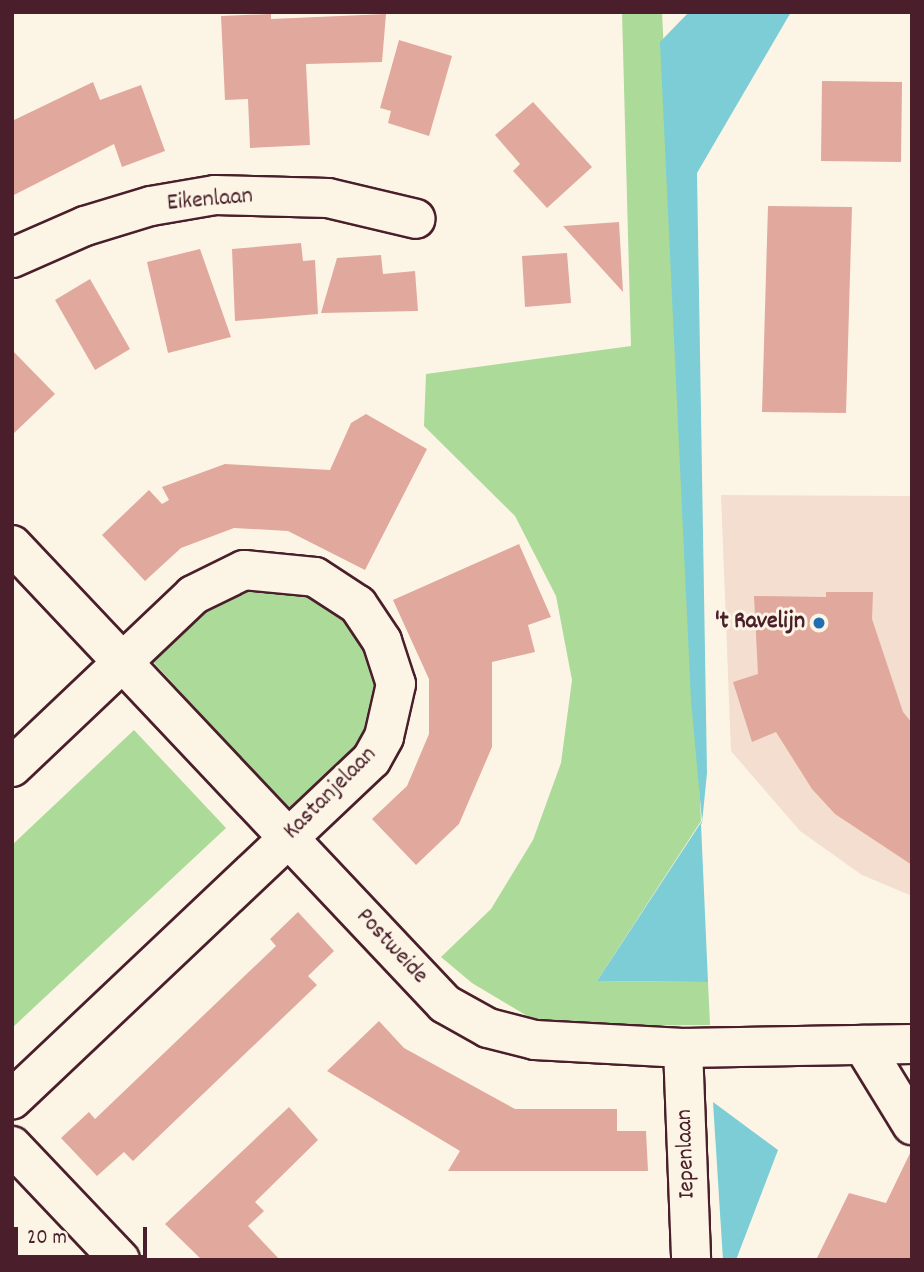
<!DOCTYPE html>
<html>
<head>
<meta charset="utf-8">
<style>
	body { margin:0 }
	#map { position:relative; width:924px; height:1272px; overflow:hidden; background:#fcf5e5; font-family:Dekko,sans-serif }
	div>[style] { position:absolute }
	.built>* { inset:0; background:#f4decf }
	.green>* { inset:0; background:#abda99 }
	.water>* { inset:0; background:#7ccdd5 }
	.building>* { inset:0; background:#e1a89d }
	.roads { filter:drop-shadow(2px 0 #4a1f2b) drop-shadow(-2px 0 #4a1f2b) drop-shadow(0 2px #4a1f2b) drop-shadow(0 -2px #4a1f2b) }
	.minor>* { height:38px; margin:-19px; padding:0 19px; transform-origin:19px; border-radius:19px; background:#fcf5e5 }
	.dots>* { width:19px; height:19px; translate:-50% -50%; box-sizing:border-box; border:4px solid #fcf5e5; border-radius:50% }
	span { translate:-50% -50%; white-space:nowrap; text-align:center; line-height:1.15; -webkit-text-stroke:6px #fcf5e5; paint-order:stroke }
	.street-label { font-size:24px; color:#4a1f2b }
	.poi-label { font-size:24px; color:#4a1f2b; font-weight:700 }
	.right { translate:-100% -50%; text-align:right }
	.frame { position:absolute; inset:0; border:14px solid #4a1f2b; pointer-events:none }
	.scale { position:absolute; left:14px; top:1227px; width:133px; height:32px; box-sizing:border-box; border:4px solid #4a1f2b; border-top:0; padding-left:9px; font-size:21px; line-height:24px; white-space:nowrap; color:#4a1f2b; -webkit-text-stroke:5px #fcf5e5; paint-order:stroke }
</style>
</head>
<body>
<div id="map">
	<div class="built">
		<i style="clip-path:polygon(721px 495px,912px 496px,912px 896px,862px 875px,800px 831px,731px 751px)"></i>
	</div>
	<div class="green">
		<i style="clip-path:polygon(622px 12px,662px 12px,701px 821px,597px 981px,708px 982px,710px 1025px,580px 1026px,529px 1017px,472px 983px,441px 957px,491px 909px,533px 840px,561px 763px,572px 680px,556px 596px,515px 516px,424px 426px,426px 374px,631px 346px)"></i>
		<i style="clip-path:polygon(299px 586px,347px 616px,372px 660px,376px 687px,365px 741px,295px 817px,146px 654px,219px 590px)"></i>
		<i style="clip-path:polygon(134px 730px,226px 828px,12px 1028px,12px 845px)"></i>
	</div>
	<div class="water">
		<i style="clip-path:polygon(689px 12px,791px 12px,697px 173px,707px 773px,702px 823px,701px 824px,708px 982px,597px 981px,702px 821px,691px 700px,660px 42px)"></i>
		<i style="clip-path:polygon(713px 1102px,778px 1150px,736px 1260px,723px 1260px)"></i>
	</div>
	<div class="building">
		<i style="clip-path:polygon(271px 14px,271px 19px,386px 14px,382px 62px,306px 64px,310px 145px,250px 148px,248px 99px,225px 100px,221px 16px)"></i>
		<i style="clip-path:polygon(399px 40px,452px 56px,429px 136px,388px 123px,391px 111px,380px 108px)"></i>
		<i style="clip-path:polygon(822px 81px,902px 82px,901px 162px,821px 161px)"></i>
		<i style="clip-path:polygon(93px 82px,100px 100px,141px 85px,165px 151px,122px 167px,114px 144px,12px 196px,12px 121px)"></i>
		<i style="clip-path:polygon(533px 102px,592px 167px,547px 208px,513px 171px,520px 164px,495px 135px)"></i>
		<i style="clip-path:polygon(768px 206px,852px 207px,846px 413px,762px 412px)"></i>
		<i style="clip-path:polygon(619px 222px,623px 292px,563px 226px)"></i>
		<i style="clip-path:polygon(301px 243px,303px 261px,315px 260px,318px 314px,235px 321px,232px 249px)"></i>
		<i style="clip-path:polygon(200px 249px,231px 337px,168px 353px,147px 262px)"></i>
		<i style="clip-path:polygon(567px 253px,571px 303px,525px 307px,522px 256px)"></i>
		<i style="clip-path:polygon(381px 255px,383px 274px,415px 271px,418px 311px,321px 313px,337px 258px)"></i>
		<i style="clip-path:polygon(90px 279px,130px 349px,95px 370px,55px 300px)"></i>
		<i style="clip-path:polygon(12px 350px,55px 394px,12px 435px)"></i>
		<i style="clip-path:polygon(366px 414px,427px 449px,365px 570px,288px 531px,234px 528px,181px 548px,145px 581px,102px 535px,149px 490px,162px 504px,169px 500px,162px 487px,225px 464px,330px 470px,351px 423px)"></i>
		<i style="clip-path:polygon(519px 544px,551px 617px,528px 625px,535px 652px,492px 662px,492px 747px,459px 824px,416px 865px,372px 819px,407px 786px,429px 734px,429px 679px,393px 600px)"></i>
		<i style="clip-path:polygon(826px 592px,873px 592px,872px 619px,903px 712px,912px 723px,912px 865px,835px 814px,812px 789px,776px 732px,752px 742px,733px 682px,758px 674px,754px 596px,826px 597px)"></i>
		<i style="clip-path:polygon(298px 912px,334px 951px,308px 976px,317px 985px,133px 1161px,124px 1152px,97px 1176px,61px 1138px,89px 1112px,95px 1119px,276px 946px,270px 939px)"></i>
		<i style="clip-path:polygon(379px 1021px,404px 1048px,515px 1109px,617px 1109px,617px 1131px,646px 1131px,648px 1171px,448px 1171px,460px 1151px,327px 1071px)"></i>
		<i style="clip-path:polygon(289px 1107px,318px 1140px,255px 1202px,264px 1211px,248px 1226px,280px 1260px,202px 1260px,165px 1224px)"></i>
		<i style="clip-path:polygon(912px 1149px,912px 1260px,816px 1260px,849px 1193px,886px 1203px)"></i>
	</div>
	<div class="roads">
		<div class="minor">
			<i style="left:12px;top:258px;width:80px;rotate:-23.7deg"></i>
			<i style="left:85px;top:226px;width:69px;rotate:-16.9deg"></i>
			<i style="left:151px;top:206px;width:65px;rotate:-9.8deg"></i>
			<i style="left:215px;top:195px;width:113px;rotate:1.5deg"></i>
			<i style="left:328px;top:198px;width:90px;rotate:13.4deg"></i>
			<i style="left:12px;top:545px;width:631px;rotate:46.67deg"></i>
			<i style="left:445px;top:1004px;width:49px;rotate:29.2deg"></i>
			<i style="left:488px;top:1028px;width:49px;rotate:14.3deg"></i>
			<i style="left:535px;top:1040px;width:148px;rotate:3.1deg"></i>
			<i style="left:683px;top:1048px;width:229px;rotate:-1deg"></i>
			<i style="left:12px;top:767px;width:250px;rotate:-43.5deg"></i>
			<i style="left:193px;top:595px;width:57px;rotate:-26.1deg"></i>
			<i style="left:244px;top:570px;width:71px;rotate:5.6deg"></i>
			<i style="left:315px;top:577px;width:51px;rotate:33.1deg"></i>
			<i style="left:358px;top:605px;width:43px;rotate:56.3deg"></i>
			<i style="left:382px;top:641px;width:45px;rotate:72deg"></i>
			<i style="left:396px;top:684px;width:54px;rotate:102.8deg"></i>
			<i style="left:384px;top:737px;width:26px;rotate:119deg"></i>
			<i style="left:371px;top:760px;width:494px;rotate:136.6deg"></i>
			<i style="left:863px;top:1045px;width:94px;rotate:58.5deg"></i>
			<i style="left:683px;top:1048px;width:212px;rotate:87.8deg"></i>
			<i style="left:12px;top:1146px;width:157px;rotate:46.5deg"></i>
		</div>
	</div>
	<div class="dots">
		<i style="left:819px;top:623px;background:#1f6fb2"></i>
	</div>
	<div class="street-label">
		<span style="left:210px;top:201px;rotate:-5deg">Eikenlaan</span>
		<span style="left:331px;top:794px;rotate:-45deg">Kastanjelaan</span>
		<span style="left:391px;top:947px;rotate:47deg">Postweide</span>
		<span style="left:687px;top:1154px;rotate:-92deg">Iepenlaan</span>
	</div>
	<div class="poi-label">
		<span class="right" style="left:805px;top:623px">'t Ravelijn</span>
	</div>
	<div class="frame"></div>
	<div class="scale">20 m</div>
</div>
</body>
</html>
